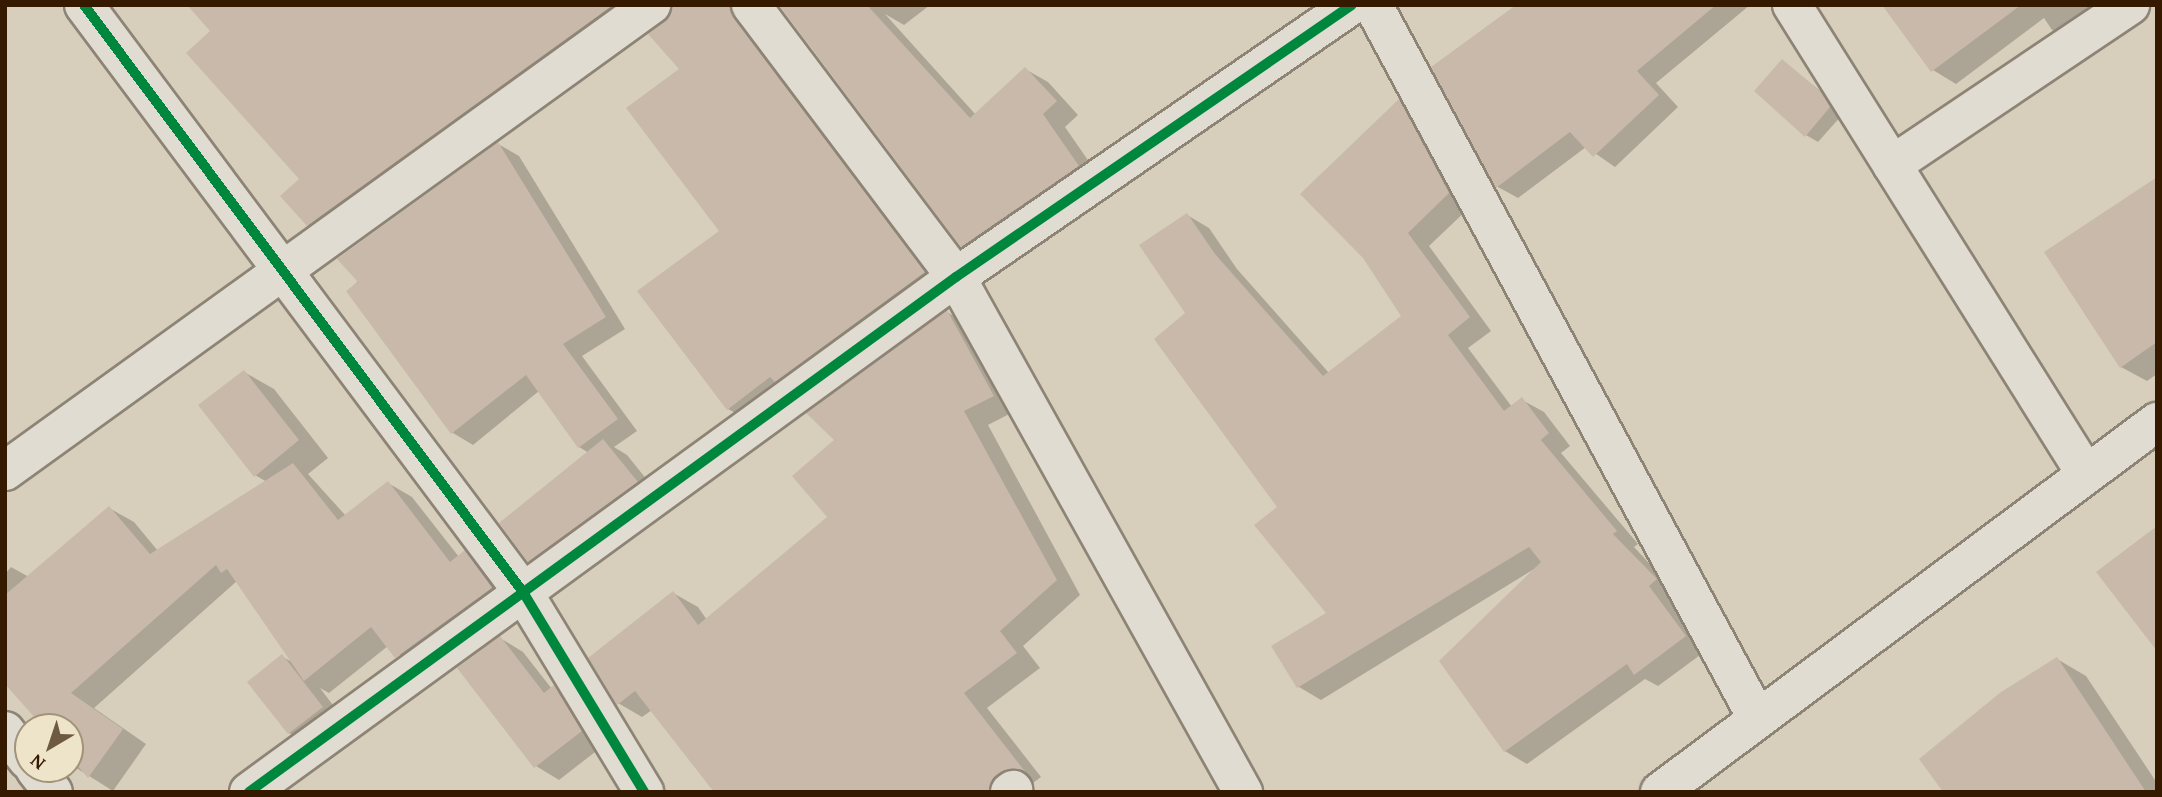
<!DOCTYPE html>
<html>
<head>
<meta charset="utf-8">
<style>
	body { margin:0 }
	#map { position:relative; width:2162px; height:797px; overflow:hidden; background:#d7cfbb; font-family:"Gentium Book Plus",serif }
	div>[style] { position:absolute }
	.shadow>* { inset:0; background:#0003 }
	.building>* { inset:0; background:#c8b9aa }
	.roads { filter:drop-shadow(2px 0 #8d8476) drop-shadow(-2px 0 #8d8476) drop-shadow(0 2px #8d8476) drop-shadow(0 -2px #8d8476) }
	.minor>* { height:38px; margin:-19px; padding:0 19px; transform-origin:19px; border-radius:19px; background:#e0dcd1 }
	.cycleway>* { height:10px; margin:-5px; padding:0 5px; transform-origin:5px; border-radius:5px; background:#00873e }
	span { translate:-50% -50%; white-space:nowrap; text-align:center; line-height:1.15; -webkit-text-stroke:6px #ede4ca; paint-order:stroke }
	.frame { position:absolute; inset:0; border:7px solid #351a00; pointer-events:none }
	.north { position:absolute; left:14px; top:713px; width:70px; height:70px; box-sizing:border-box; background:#ede4ca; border:2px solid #a39379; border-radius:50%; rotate:219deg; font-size:19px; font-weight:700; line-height:28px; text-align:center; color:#351a00 }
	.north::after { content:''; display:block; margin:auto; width:24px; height:32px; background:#6e5941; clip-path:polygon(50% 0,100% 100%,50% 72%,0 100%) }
</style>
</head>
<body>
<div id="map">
	<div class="shadow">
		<i style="clip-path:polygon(533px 5px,660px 5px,335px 240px,308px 225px)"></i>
		<i style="clip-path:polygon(674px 5px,762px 5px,950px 288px,755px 424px,728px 409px,722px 231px,681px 69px)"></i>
		<i style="clip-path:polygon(817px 5px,930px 5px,904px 25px,885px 14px,976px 115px,1025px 69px,1048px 82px,1078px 115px,1065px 127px,1101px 179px,984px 259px,962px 246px)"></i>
		<i style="clip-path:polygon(1516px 5px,1750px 5px,1656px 83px,1678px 107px,1615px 167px,1586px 147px,1518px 198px,1498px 187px)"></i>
		<i style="clip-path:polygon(1884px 5px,2116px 5px,2076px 44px,2052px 30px,2044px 18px,1956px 84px,1933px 70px)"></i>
		<i style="clip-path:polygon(1782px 61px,1833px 101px,1842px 115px,1818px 142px,1806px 135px)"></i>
		<i style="clip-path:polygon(1399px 101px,1421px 114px,1471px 206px,1429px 246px,1491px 331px,1468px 348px,1512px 407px,1522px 400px,1544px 412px,1570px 446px,1561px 453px,1638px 544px,1634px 547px,1677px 593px,1670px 600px,1707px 650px,1658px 686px,1645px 679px,1527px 764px,1505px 751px,1534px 569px,1321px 700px,1299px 687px,1274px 647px,1328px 613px,1188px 314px,1187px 215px,1209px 228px,1237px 269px,1329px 373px,1404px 317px)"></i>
		<i style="clip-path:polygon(498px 144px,519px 156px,625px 329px,582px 356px,637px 431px,614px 447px,627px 455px,660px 496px,552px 574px,529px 561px,589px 453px,579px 447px,539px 391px,473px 445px,453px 433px,348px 291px)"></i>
		<i style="clip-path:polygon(2157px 179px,2157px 374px,2147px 381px,2121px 367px)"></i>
		<i style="clip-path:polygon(947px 312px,972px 327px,1017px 410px,988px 425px,1080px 595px,1023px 646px,1040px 668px,987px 708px,1041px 777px,1021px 792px,716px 792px,652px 710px,642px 717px,618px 703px,673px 593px,698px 607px,707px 620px,829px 517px,837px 440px)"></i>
		<i style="clip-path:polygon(244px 372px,274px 389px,328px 458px,308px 474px,346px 516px,388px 483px,412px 497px,459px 557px,465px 553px,489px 567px,516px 602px,421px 671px,388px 646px,329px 693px,320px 688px,345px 721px,312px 746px,289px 733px,283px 657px,294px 663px,237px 581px,94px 708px,146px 744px,113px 791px,70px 764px,70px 727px,45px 727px,5px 683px,5px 574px,11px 567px,29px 577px,109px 508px,134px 522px,158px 551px,267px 482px,255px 475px)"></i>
		<i style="clip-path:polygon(500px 638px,523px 652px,552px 689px,577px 701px,604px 745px,559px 780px,536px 766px)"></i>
		<i style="clip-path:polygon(2057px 659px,2086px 676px,2157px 783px,2157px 792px,1945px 792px)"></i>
	</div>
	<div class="building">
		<i style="clip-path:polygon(187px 5px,613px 5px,307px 226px,280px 196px,299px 179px,186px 53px,210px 31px)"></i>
		<i style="clip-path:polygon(672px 5px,730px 5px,734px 18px,925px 272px,775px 382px,770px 377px,727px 410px,637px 291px,719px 231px,626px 108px,679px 69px,648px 34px,664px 22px)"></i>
		<i style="clip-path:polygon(779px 5px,867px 5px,970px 118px,1025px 67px,1057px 101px,1043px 114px,1079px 166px,961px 247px)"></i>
		<i style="clip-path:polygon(1516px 5px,1716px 5px,1637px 71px,1659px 95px,1593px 157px,1570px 132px,1496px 188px,1431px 67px)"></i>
		<i style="clip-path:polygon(1882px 5px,2021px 5px,1931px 72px)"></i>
		<i style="clip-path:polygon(1782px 59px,1821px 92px,1830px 107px,1805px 137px,1754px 91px)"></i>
		<i style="clip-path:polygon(1399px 99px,1449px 193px,1408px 233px,1470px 317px,1448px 335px,1504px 411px,1522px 397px,1549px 433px,1541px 440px,1617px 531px,1613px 534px,1657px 579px,1649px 586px,1686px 636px,1634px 675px,1627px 664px,1504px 752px,1439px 661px,1541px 562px,1529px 547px,1297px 688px,1271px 646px,1326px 613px,1254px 525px,1277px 507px,1154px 339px,1185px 313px,1139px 245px,1187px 213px,1215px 254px,1323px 376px,1401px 316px,1363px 258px,1300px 194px)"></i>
		<i style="clip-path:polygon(498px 142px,606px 317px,563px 344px,618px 419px,578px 448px,526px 375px,451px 434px,346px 291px,358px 282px,337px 259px)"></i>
		<i style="clip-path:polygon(2157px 177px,2157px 342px,2120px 368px,2044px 252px)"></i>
		<i style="clip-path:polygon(947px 310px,994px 396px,964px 411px,1057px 580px,1000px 631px,1017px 653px,964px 693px,1027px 774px,1012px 768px,1001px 772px,988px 792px,714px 792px,635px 691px,617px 705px,588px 658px,673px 591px,698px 625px,827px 517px,792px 476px,834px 440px,806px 413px)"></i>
		<i style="clip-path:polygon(244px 370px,299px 440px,254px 477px,198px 405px)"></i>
		<i style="clip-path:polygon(603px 439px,638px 482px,528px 562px,499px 523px)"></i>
		<i style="clip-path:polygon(293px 463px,338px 520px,388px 481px,450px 562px,465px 550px,492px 588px,395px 658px,371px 627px,304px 681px,227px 569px,221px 573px,216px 565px,71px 693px,123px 729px,88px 778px,70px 757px,70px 727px,43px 727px,5px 684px,5px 595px,109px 506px,150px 554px)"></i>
		<i style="clip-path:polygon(2157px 526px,2157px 651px,2096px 572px)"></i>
		<i style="clip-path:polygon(500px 636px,544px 693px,554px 685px,582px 731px,534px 768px,457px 668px)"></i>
		<i style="clip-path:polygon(282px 654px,323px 707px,288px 734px,247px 682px)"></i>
		<i style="clip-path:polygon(2057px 657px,2146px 792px,1943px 792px,1919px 759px,2001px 692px)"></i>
	</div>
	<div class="roads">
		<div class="minor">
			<i style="left:84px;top:5px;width:733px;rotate:53.21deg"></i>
			<i style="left:523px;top:592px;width:234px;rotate:58.8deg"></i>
			<i style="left:751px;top:5px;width:341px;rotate:53deg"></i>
			<i style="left:956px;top:277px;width:590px;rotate:60.87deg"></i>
			<i style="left:1373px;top:5px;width:810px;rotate:61.69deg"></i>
			<i style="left:1792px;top:5px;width:554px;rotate:57.92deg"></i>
			<i style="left:1892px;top:165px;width:287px;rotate:-33.9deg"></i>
			<i style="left:5px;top:471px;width:797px;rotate:-35.81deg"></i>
			<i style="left:5px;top:731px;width:37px;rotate:52deg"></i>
			<i style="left:35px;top:769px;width:29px;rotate:52deg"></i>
			<i style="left:249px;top:792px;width:875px;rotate:-36.07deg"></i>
			<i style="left:956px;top:277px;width:480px;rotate:-34.5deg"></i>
			<i style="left:1010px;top:792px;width:4px;rotate:-34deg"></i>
			<i style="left:1660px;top:792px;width:620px;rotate:-36.67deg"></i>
		</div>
	</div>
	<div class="cycleway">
		<i style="left:84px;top:5px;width:733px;rotate:53.21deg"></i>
		<i style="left:523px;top:592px;width:234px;rotate:58.8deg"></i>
		<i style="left:249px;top:792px;width:875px;rotate:-36.07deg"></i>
		<i style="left:956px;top:277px;width:480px;rotate:-34.5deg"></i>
	</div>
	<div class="frame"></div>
	<div class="north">N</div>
</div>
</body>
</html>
